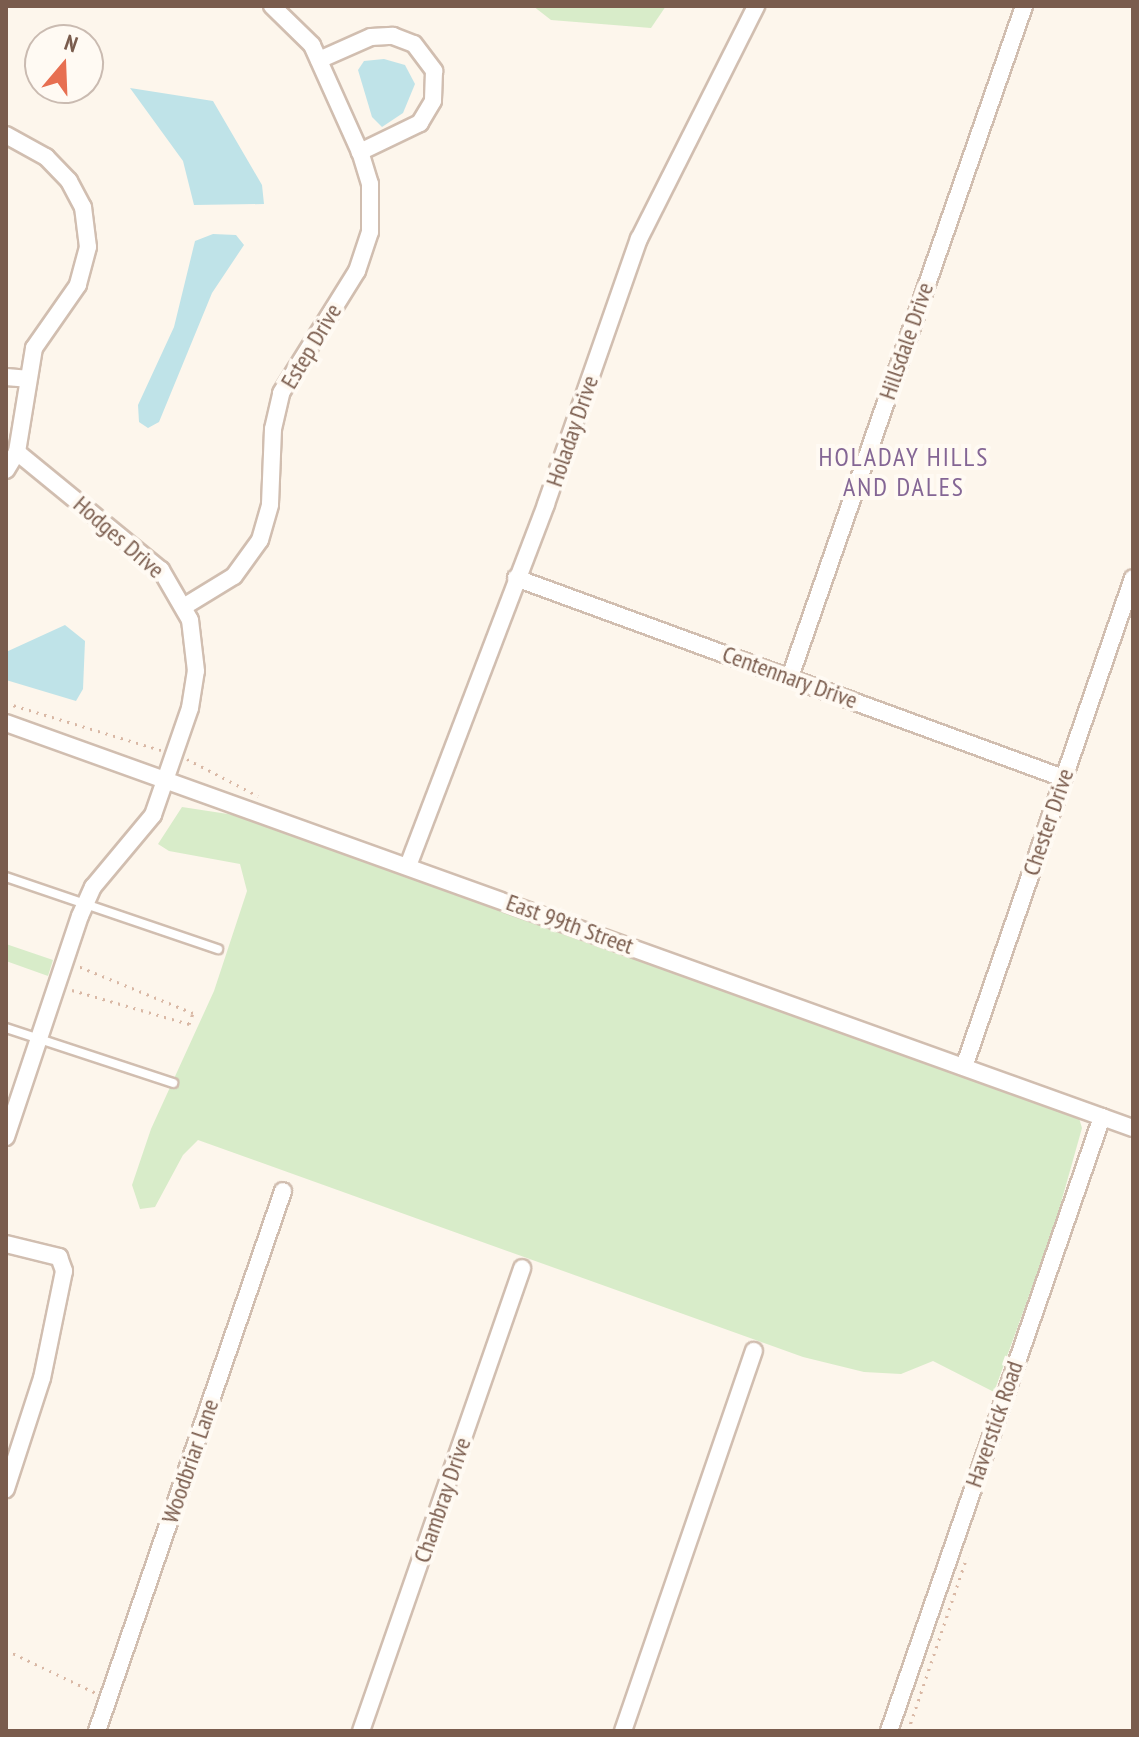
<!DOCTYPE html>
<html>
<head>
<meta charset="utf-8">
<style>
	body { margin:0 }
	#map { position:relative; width:1139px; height:1737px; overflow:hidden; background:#fdf6ec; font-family:"PT Sans Narrow",sans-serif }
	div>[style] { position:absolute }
	.green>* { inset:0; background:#d8ecc9 }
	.water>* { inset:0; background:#bfe3e8 }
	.path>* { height:3px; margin-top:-1.5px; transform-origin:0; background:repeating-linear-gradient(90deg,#d9b8a5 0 2px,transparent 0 8px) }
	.roads { filter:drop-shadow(2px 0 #d1beb0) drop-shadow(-2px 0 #d1beb0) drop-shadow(0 2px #d1beb0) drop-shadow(0 -2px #d1beb0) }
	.service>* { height:8px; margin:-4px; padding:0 4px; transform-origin:4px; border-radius:4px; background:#fff }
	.minor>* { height:16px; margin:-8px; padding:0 8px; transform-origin:8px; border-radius:8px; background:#fff }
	span { translate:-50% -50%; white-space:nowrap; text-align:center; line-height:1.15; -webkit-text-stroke:8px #fffaf3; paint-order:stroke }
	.street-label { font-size:24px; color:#7a5c4d }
	.neighbourhood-label { font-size:26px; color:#846695; letter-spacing:2px }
	.frame { position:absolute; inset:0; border:8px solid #7a5c4d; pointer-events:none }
	.north { position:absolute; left:24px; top:24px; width:80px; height:80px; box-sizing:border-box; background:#fffaf3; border:2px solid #cabbb1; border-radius:50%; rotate:19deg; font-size:22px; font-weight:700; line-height:32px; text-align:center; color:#7a5c4d }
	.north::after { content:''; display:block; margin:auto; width:28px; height:36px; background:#e76f51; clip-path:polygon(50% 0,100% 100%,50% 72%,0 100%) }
</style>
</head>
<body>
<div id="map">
	<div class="green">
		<i style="clip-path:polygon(533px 6px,666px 6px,651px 28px,551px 20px)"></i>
		<i style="clip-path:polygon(182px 807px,254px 818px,292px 832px,1079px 1118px,1082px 1128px,1055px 1224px,994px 1392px,933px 1361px,901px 1374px,864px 1372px,803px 1357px,198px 1140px,183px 1155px,155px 1207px,140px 1209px,132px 1185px,151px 1129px,214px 991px,247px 891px,240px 864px,169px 851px,158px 844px)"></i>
		<i style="clip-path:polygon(6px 944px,53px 960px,48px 976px,6px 961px)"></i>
	</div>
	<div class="water">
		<i style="clip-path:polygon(384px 59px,405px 65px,415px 84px,403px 113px,382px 127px,372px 117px,358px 70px,364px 61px)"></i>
		<i style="clip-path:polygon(130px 88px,213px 101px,262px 185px,264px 204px,194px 205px,183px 161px)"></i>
		<i style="clip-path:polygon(213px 234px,236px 235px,244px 245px,212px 293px,159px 422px,148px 428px,139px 422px,138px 405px,174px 327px,195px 241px)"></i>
		<i style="clip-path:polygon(65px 625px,85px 641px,83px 689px,76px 701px,6px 680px,6px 652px)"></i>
	</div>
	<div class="path">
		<i style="left:6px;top:703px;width:162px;rotate:16.9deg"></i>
		<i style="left:187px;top:759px;width:80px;rotate:27.5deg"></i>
		<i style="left:72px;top:990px;width:122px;rotate:16.2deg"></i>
		<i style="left:189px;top:1024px;width:12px;rotate:-70deg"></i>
		<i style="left:193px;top:1013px;width:124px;rotate:-157.8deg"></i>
		<i style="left:6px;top:1650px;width:100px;rotate:25.5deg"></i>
		<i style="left:908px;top:1731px;width:184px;rotate:-71.3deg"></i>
	</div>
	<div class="roads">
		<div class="service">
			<i style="left:6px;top:877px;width:224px;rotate:18.8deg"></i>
			<i style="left:6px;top:1028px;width:176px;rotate:18.2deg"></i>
		</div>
		<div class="minor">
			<i style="left:319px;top:60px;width:57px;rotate:-23.9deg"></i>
			<i style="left:371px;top:37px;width:22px;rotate:-3deg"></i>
			<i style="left:393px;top:36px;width:22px;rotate:21deg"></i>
			<i style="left:414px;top:44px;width:34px;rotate:53deg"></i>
			<i style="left:434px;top:71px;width:30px;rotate:92deg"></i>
			<i style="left:433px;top:101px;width:26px;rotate:121deg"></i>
			<i style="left:420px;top:123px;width:67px;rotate:154.2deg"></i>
			<i style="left:6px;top:135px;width:46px;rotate:28.8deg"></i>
			<i style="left:46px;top:157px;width:33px;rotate:46deg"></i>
			<i style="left:69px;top:181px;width:30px;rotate:62deg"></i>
			<i style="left:83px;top:207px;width:40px;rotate:82.9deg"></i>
			<i style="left:88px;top:247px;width:39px;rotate:105deg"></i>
			<i style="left:78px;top:285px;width:77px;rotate:124.9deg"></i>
			<i style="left:34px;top:348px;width:105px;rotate:99.3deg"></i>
			<i style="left:17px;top:452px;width:21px;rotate:121deg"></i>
			<i style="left:6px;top:377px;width:21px;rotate:5deg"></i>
			<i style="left:516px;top:578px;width:582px;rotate:20.08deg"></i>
			<i style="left:185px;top:606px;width:57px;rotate:-31.5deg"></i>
			<i style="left:234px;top:576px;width:44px;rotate:-54.2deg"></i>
			<i style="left:260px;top:540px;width:37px;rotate:-74deg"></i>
			<i style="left:270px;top:504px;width:75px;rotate:-87.7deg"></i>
			<i style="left:273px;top:429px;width:37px;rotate:-77deg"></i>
			<i style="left:281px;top:393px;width:144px;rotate:-58.1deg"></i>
			<i style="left:357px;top:271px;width:41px;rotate:-71.6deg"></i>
			<i style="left:370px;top:232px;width:48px;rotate:-90deg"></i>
			<i style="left:370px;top:184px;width:34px;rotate:-107deg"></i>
			<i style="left:360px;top:152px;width:117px;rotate:-114.2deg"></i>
			<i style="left:312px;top:45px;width:56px;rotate:-135.7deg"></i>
			<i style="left:790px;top:677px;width:711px;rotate:-70.77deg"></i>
			<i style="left:6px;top:723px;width:1198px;rotate:19.77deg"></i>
			<i style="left:408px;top:866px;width:387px;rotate:-69.1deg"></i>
			<i style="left:546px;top:504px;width:281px;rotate:-70.7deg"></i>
			<i style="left:639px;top:239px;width:261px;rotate:-63.3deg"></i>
			<i style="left:964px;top:1067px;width:517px;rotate:-70.93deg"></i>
			<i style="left:6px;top:1137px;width:233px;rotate:-71.5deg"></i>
			<i style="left:80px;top:916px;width:32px;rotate:-66deg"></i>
			<i style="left:93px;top:887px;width:94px;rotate:-50.2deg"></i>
			<i style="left:153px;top:815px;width:113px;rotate:-70.9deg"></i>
			<i style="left:190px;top:708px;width:37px;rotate:-81deg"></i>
			<i style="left:196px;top:671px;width:51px;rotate:-96.7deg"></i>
			<i style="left:190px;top:620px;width:58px;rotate:-120.1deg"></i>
			<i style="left:161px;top:570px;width:186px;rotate:-140.7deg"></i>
			<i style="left:6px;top:1244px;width:55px;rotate:13.8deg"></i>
			<i style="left:59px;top:1257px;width:15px;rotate:70deg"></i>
			<i style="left:64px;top:1271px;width:109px;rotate:101.6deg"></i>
			<i style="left:42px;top:1378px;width:117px;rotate:108deg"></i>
			<i style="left:97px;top:1731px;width:571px;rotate:-70.99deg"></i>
			<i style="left:361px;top:1731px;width:490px;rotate:-70.8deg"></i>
			<i style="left:623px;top:1731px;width:402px;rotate:-71deg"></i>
			<i style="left:889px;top:1731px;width:650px;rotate:-70.87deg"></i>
		</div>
	</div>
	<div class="street-label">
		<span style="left:906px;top:341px;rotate:-71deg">Hillsdale Drive</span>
		<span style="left:311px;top:346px;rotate:-59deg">Estep Drive</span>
		<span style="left:572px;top:431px;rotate:-71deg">Holaday Drive</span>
		<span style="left:119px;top:537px;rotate:41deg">Hodges Drive</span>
		<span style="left:790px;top:677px;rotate:20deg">Centennary Drive</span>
		<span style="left:1048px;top:822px;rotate:-71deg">Chester Drive</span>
		<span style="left:570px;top:924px;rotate:20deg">East 99th Street</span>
		<span style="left:994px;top:1424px;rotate:-71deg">Haverstick Road</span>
		<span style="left:190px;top:1461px;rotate:-71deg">Woodbriar Lane</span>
		<span style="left:442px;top:1500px;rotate:-71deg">Chambray Drive</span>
	</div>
	<div class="neighbourhood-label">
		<span style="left:904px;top:472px">HOLADAY HILLS<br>AND DALES</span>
	</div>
	<div class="frame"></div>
	<div class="north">N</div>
</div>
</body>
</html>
